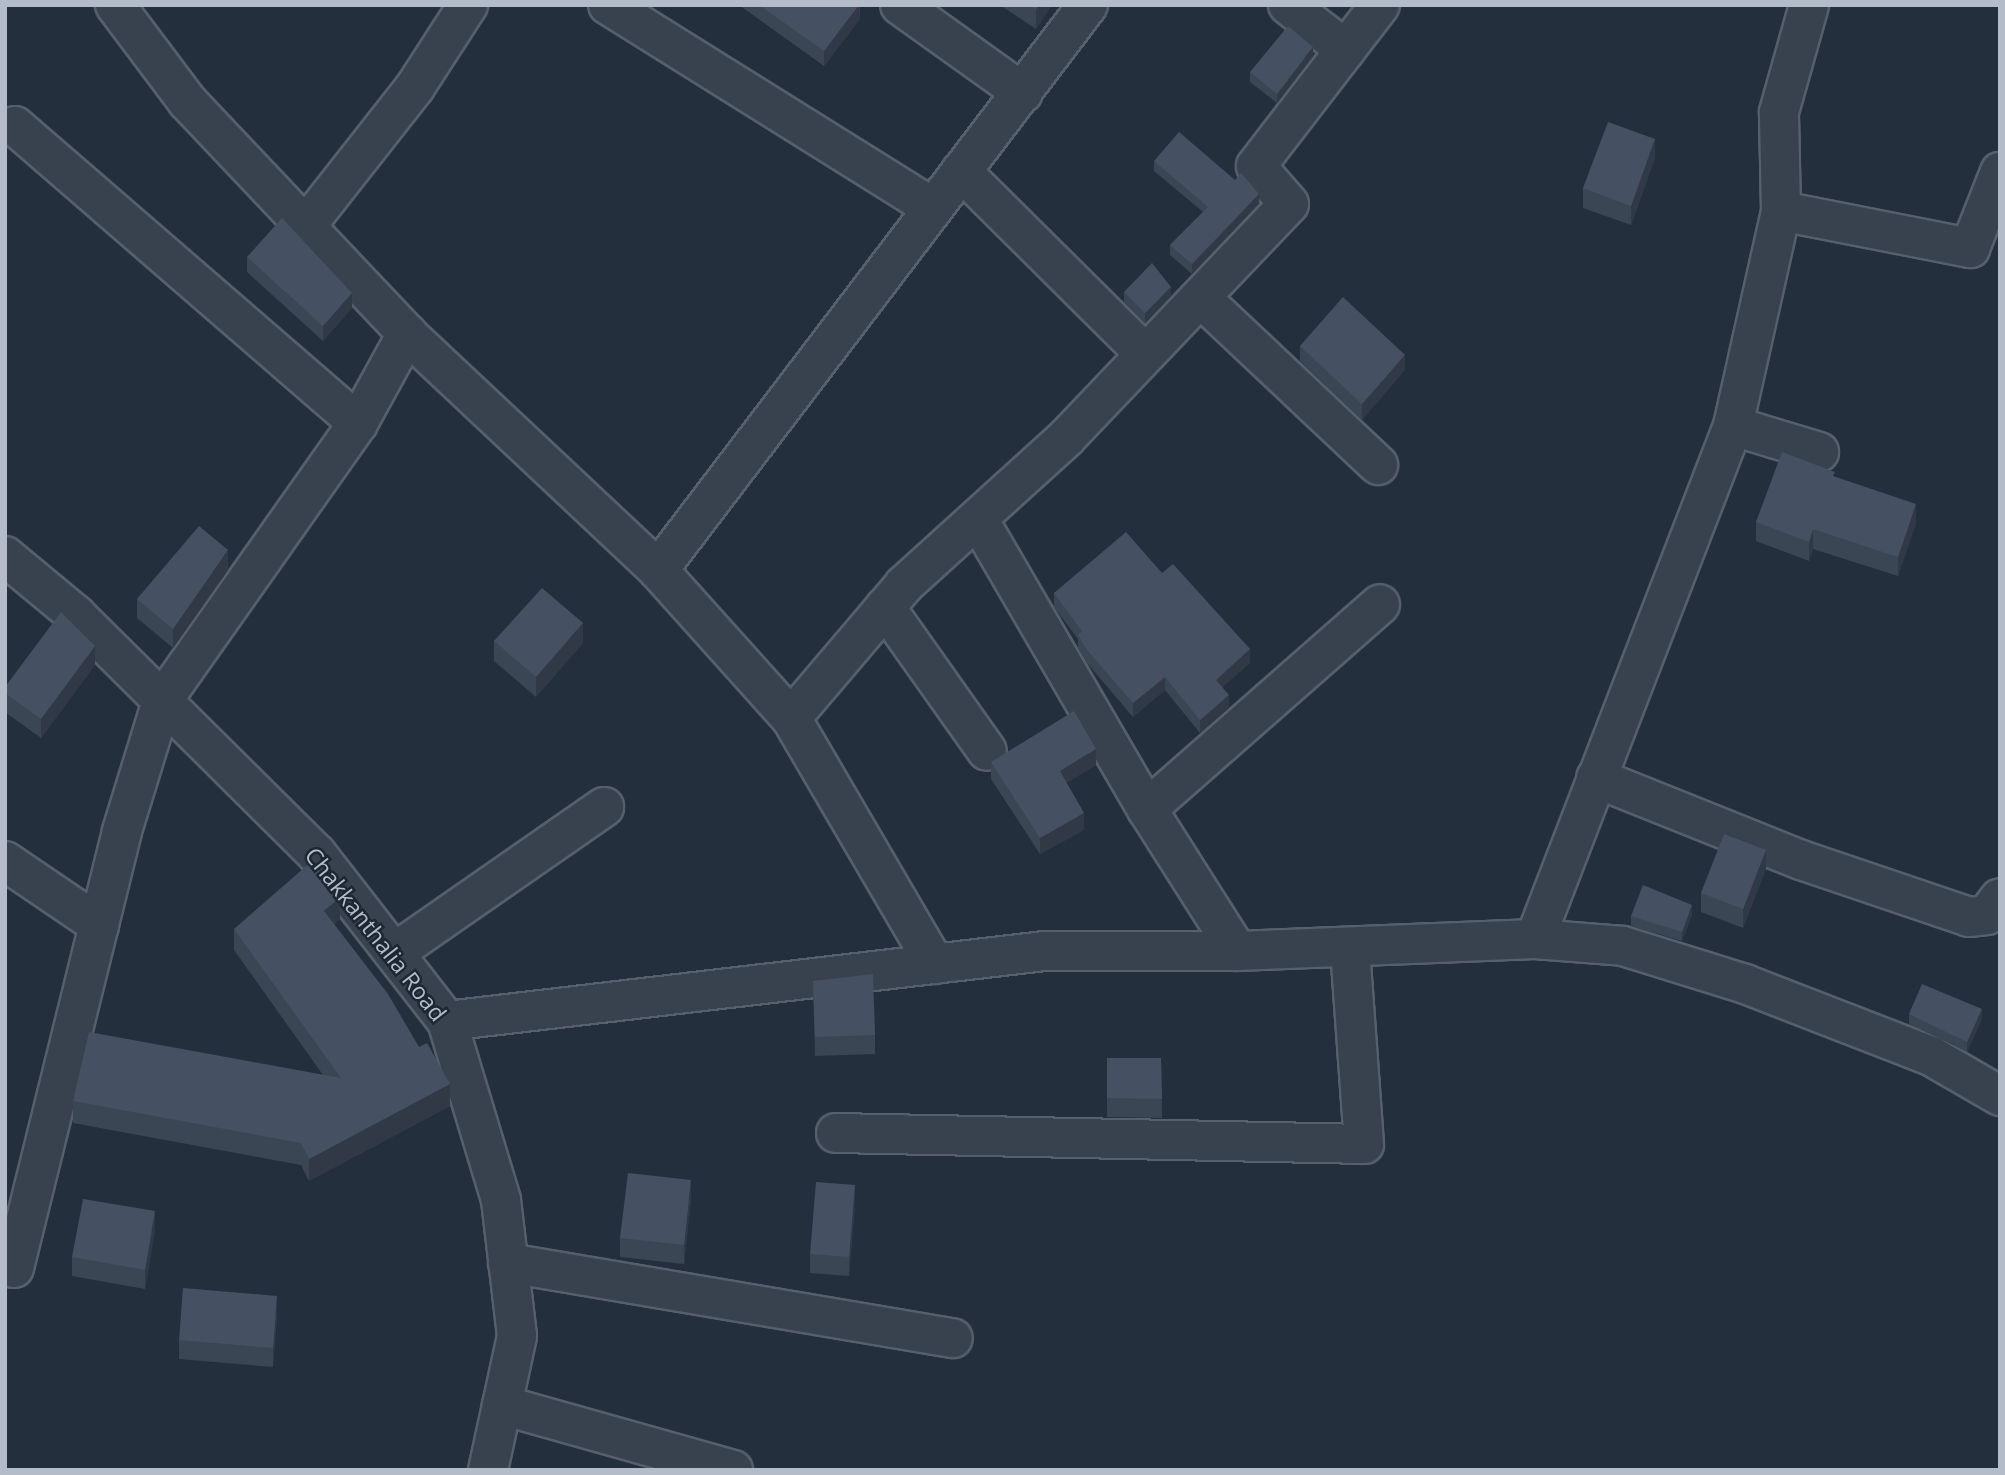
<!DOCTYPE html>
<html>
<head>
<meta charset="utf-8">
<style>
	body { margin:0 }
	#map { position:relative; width:2005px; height:1475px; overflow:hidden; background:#242f3e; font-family:"Open Sans",sans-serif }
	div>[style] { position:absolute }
	.roads { filter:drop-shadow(2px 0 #565f6c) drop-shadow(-2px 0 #565f6c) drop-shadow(0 2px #565f6c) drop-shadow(0 -2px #565f6c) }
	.minor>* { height:38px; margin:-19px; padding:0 19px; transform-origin:19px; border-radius:19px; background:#38414e }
	.wall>* { inset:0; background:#3b4654 }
	.shaded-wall>* { inset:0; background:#303945 }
	.building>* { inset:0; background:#455162 }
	span { translate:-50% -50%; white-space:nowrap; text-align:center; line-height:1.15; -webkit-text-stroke:5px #1d2633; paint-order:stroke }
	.street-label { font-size:23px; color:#b4bcc9 }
	.frame { position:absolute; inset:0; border:7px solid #b4bcc9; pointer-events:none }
</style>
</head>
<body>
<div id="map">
	<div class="roads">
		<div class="minor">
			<i style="left:115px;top:5px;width:120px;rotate:53.1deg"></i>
			<i style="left:187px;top:101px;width:320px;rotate:46.6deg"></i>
			<i style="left:407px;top:334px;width:345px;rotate:43.2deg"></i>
			<i style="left:658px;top:570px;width:199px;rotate:48.1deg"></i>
			<i style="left:791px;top:718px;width:285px;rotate:59.7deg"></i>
			<i style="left:608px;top:5px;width:383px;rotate:32deg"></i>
			<i style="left:900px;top:5px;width:151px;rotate:35.6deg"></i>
			<i style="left:1288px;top:5px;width:73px;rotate:37.8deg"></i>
			<i style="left:15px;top:126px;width:454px;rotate:40.9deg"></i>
			<i style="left:961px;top:171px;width:258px;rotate:44.8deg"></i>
			<i style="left:1781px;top:211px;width:193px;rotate:11.1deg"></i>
			<i style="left:1970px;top:248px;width:82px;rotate:-68.5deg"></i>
			<i style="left:305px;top:227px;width:178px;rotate:-51.8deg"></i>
			<i style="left:415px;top:87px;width:98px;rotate:-57.1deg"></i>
			<i style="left:1202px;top:299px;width:242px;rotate:43.3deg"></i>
			<i style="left:1733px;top:426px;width:220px;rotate:-77.4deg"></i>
			<i style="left:1781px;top:211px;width:99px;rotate:-91.2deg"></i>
			<i style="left:1779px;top:112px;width:111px;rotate:-74.3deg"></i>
			<i style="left:978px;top:519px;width:336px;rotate:59.8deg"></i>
			<i style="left:1147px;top:809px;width:168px;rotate:57.6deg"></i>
			<i style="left:5px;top:556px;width:92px;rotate:39.7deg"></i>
			<i style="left:76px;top:615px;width:338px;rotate:44.8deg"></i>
			<i style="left:316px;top:853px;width:213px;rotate:52.1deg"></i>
			<i style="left:447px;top:1021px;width:187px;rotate:73.2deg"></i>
			<i style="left:501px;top:1200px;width:137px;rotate:83.3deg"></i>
			<i style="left:517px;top:1336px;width:137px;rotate:102.2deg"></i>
			<i style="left:658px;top:570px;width:710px;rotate:-52.73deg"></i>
			<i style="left:885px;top:607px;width:176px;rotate:54.7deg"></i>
			<i style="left:791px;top:718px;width:175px;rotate:-49.6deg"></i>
			<i style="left:904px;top:585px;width:219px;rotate:-42.2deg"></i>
			<i style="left:1066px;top:438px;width:323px;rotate:-46.4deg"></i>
			<i style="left:1289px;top:204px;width:50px;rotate:-131deg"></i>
			<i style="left:1256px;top:166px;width:203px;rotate:-52.4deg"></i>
			<i style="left:1596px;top:778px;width:221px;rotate:21.8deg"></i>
			<i style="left:1801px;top:860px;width:177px;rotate:18.7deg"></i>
			<i style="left:1969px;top:917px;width:18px;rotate:-6deg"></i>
			<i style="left:1987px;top:915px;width:21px;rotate:-53deg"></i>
			<i style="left:1147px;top:809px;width:310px;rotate:-41.3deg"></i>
			<i style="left:5px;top:861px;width:114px;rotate:34.2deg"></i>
			<i style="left:1535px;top:939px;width:550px;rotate:-68.9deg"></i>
			<i style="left:1733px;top:426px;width:90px;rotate:16.8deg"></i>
			<i style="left:394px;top:953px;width:256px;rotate:-34.8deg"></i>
			<i style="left:447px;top:1021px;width:602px;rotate:-6.68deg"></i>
			<i style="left:1045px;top:951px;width:192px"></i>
			<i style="left:1237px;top:951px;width:298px;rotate:-2.3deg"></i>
			<i style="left:1535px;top:939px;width:88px;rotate:4.5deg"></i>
			<i style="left:1623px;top:946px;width:128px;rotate:17.3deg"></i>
			<i style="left:1745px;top:984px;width:199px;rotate:21.2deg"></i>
			<i style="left:1931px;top:1056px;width:80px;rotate:30.1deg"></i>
			<i style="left:836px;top:1133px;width:528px;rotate:1.19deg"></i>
			<i style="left:1364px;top:1144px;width:197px;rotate:-94.1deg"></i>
			<i style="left:508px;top:1263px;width:451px;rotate:9.6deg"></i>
			<i style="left:14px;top:1268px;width:450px;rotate:-76.1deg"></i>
			<i style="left:122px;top:831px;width:136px;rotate:-72.9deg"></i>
			<i style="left:162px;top:701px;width:340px;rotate:-54.8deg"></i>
			<i style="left:358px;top:423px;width:102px;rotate:-61.2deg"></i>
			<i style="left:502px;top:1405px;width:240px;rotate:15.7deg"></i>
		</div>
	</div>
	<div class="wall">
		<i style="clip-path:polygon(739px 5px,860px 5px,860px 19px,824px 66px)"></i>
		<i style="clip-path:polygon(1000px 5px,1052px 5px,1036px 29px)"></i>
		<i style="clip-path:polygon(1313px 56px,1277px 103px,1250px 82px,1250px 72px)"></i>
		<i style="clip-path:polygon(1655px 158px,1631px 225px,1583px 208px,1583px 188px)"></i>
		<i style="clip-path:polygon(1154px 161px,1259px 203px,1192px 274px,1170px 255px,1170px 245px,1203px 212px,1154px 171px)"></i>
		<i style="clip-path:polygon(247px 257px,352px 308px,323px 341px,247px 272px)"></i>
		<i style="clip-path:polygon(1124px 292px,1171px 296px,1145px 323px,1124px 302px)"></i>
		<i style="clip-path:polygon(1300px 346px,1405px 370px,1362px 420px,1300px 361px)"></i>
		<i style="clip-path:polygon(1835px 477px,1916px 523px,1898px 576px,1813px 549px,1809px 561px,1756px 541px,1756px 522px)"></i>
		<i style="clip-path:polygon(228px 570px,173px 648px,137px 618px,137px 599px)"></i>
		<i style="clip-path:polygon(1162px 573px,1250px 663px,1222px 687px,1229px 708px,1200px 733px,1165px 690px,1133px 717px,1087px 663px,1078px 648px,1078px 639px,1054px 607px,1054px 593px)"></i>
		<i style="clip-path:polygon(494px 641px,583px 643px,536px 697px,494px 661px)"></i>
		<i style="clip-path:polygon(95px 665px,41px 738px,5px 712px,5px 687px)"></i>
		<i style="clip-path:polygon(991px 762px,1096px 765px,1066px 783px,1084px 830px,1040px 854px,991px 779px)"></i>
		<i style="clip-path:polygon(1766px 869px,1743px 928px,1701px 912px,1701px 893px)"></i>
		<i style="clip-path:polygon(1692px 915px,1682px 941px,1631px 926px,1631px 916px)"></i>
		<i style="clip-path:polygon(340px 919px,334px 924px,450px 1106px,309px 1181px,301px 1165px,73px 1123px,73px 1101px,323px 1075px,234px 950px,234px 929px)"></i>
		<i style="clip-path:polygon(813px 981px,875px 1035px,875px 1054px,815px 1056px)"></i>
		<i style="clip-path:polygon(1909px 1014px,1982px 1019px,1967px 1052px,1909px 1024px)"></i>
		<i style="clip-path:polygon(1107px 1058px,1161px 1058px,1162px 1118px,1107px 1117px)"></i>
		<i style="clip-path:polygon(691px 1199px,684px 1264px,620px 1257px,620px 1238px)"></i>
		<i style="clip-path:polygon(855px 1204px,849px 1276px,810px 1273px,810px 1254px)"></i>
		<i style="clip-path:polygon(155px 1230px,145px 1289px,72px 1276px,72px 1257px)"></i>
		<i style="clip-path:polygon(277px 1315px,273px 1367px,179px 1359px,179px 1340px)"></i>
	</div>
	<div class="shaded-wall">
		<i style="clip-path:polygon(859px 5px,860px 19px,824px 66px,824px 51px)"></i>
		<i style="clip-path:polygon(1039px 5px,1052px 5px,1036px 29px,1036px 9px)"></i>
		<i style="clip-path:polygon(1313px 47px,1313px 56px,1277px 103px,1277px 94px)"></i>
		<i style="clip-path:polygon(1655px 139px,1655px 158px,1631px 225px,1631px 206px)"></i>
		<i style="clip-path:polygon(1259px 194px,1259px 203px,1192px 274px,1192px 264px)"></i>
		<i style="clip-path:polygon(1171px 287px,1171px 296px,1145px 323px,1145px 313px)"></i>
		<i style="clip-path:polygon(352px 293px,352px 308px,323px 341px,323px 326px)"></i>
		<i style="clip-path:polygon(1405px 355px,1405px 370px,1362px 420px,1362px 404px)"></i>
		<i style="clip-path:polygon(1916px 504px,1916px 523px,1898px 576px,1898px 557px)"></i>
		<i style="clip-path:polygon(1813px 529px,1813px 549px,1809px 561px,1809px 542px)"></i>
		<i style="clip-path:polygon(228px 550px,228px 570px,173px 648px,173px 629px)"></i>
		<i style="clip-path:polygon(583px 623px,583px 643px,536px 697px,536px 677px)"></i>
		<i style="clip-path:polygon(95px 646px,95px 665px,41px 738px,41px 719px)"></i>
		<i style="clip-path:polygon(1250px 649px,1250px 663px,1216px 693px,1216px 680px)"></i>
		<i style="clip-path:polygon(1165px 677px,1165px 690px,1133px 717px,1133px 703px)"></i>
		<i style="clip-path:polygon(1229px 695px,1229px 708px,1200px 733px,1200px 720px)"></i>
		<i style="clip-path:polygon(1096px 749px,1096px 765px,1060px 787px,1060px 771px)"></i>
		<i style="clip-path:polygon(1084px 813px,1084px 830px,1040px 854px,1040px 838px)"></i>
		<i style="clip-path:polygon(1766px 850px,1766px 869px,1743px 928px,1743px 909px)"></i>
		<i style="clip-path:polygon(340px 897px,340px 919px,324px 933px,324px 911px)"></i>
		<i style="clip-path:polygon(1692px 905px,1692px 915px,1682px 941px,1682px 932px)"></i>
		<i style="clip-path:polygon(1982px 1009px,1982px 1019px,1967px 1052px,1967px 1042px)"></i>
		<i style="clip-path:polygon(450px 1084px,450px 1106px,309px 1181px,309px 1159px)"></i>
		<i style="clip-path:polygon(691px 1180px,691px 1199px,684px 1264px,684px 1245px)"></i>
		<i style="clip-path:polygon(855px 1185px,855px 1204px,849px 1276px,849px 1257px)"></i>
		<i style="clip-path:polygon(155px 1211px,155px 1230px,145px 1289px,145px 1270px)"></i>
		<i style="clip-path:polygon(277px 1296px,277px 1315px,273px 1367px,273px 1348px)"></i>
	</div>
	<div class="building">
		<i style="clip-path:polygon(759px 5px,859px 5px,824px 51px)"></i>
		<i style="clip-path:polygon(1030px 5px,1039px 5px,1036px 9px)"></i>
		<i style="clip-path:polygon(1288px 26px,1313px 47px,1277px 94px,1250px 72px)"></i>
		<i style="clip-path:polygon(1608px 122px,1655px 139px,1631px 206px,1583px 188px)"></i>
		<i style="clip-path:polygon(1179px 132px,1235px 180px,1241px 173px,1259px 194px,1192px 264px,1170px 245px,1208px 207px,1154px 161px)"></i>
		<i style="clip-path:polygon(282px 218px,352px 293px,323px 326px,247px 257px)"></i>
		<i style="clip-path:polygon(1152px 263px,1171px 287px,1145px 313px,1124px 292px)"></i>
		<i style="clip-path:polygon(1343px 297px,1405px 355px,1362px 404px,1300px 346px)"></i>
		<i style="clip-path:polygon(1782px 452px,1835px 472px,1833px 476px,1916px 504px,1898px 557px,1813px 529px,1809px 542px,1756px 522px)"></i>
		<i style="clip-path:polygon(199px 526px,228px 550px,173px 629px,137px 599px)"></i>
		<i style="clip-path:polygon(1126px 532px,1162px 573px,1173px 564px,1250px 649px,1216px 680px,1229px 695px,1200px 720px,1165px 677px,1133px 703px,1087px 650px,1078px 635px,1082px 631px,1054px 593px)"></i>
		<i style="clip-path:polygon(542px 588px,583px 623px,536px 677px,494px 641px)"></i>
		<i style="clip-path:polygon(61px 612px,95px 646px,41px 719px,5px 693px,5px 687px)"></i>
		<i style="clip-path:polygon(1074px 711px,1096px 749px,1060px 771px,1084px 813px,1040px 838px,991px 762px)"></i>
		<i style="clip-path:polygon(1724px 834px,1766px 850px,1743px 909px,1701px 893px)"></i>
		<i style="clip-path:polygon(312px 861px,340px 897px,324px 911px,388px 994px,419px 1047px,427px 1043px,450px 1084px,309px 1159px,301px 1143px,73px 1101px,89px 1032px,341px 1078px,234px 929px)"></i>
		<i style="clip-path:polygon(1643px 885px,1692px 905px,1682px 932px,1631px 916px)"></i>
		<i style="clip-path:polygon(873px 974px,875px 1035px,815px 1037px,813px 981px)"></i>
		<i style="clip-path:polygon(1922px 984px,1982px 1009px,1967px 1042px,1909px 1014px)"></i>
		<i style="clip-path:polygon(1107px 1058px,1161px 1058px,1162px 1099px,1107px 1098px)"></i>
		<i style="clip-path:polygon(628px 1173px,691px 1180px,684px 1245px,620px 1238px)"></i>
		<i style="clip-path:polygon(816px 1182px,855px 1185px,849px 1257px,810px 1254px)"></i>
		<i style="clip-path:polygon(83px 1199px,155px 1211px,145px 1270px,72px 1257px)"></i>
		<i style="clip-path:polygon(183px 1288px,277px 1296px,273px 1348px,179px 1340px)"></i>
	</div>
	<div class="street-label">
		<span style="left:376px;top:934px;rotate:52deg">Chakkanthalia Road</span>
	</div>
	<div class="frame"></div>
</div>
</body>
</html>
